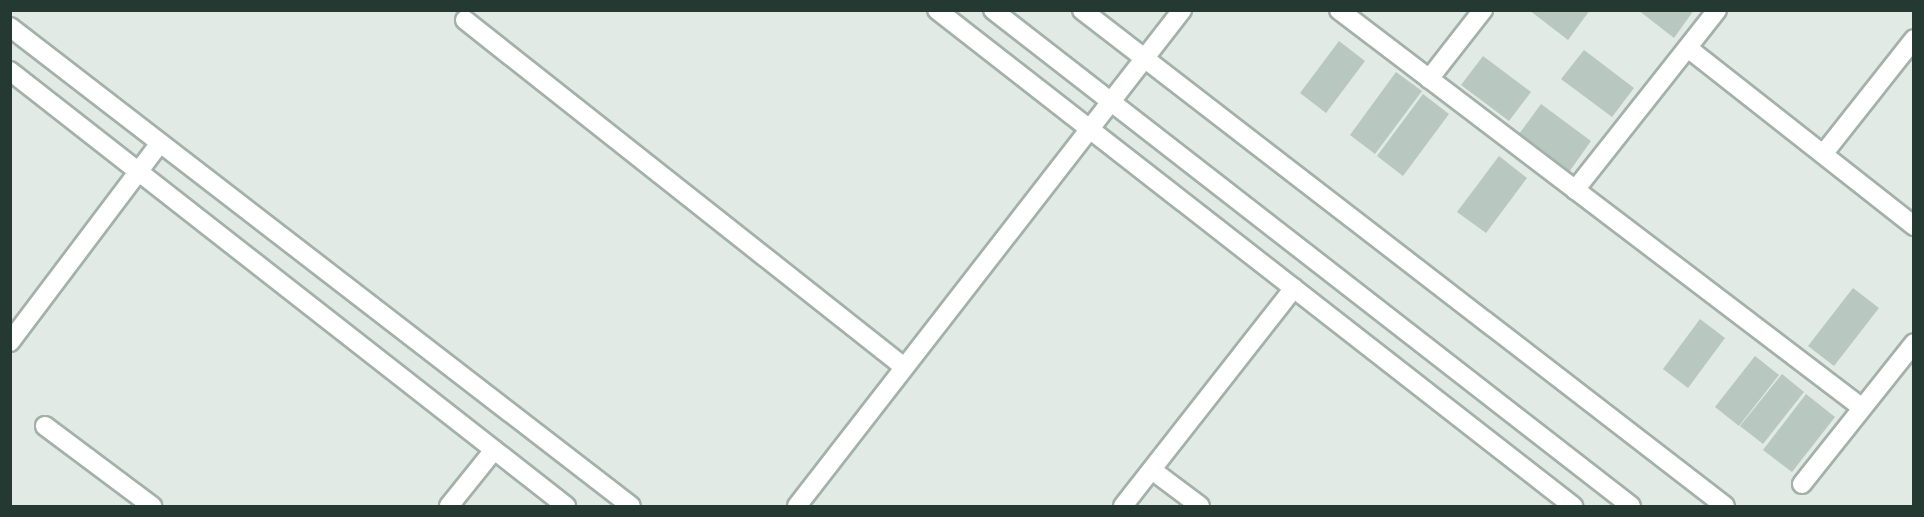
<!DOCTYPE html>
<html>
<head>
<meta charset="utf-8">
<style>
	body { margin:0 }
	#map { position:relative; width:1924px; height:517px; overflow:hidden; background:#e1eae5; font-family:Signika,sans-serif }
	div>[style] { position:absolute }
	.building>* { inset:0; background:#b9c7c1 }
	.roads { filter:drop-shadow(2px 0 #a4b1ab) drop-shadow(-2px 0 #a4b1ab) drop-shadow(0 2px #a4b1ab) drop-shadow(0 -2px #a4b1ab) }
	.minor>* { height:18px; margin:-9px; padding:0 9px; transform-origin:9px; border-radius:9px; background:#fff }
	.tertiary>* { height:18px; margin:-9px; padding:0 9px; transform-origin:9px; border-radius:9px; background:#fff }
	span { translate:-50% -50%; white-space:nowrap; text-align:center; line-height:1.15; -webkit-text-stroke:6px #f1f7f3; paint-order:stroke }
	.frame { position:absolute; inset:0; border:12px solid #233931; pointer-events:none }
</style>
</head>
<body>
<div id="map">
	<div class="building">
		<i style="clip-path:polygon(1529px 10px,1590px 10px,1568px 40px)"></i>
		<i style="clip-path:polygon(1638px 10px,1694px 10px,1674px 38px)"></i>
		<i style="clip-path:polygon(1339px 41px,1365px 61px,1326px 113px,1300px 93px)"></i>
		<i style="clip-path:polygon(1584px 50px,1634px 88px,1612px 117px,1561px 79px)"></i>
		<i style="clip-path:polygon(1483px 56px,1531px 92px,1509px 121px,1461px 85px)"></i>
		<i style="clip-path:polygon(1396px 72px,1422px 91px,1375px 154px,1350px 135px)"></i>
		<i style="clip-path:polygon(1423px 94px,1449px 114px,1403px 176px,1377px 156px)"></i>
		<i style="clip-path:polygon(1541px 104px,1591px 141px,1569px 172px,1519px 134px)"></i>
		<i style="clip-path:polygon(1499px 156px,1527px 178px,1486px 233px,1457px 212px)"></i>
		<i style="clip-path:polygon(1853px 288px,1879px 308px,1834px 366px,1808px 346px)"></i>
		<i style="clip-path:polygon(1700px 319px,1725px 338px,1688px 388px,1663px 369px)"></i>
		<i style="clip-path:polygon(1755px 356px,1779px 375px,1739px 426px,1715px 407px)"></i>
		<i style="clip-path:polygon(1782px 374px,1804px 392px,1763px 444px,1740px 426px)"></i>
		<i style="clip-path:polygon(1806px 394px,1835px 417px,1792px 472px,1763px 450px)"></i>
	</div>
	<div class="roads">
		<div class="minor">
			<i style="left:937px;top:10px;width:807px;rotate:37.95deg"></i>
			<i style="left:1339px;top:10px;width:656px;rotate:37.25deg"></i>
			<i style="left:465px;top:20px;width:560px;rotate:38.32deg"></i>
			<i style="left:10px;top:27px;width:784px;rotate:37.64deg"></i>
			<i style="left:1688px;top:48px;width:288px;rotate:38.2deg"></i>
			<i style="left:10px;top:71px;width:706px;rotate:38.04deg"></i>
			<i style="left:1429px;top:79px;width:88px;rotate:-52deg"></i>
			<i style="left:1824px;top:153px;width:145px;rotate:-51.7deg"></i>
			<i style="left:1575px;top:190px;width:229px;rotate:-51.7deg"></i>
			<i style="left:10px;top:342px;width:249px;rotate:-53deg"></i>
			<i style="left:45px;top:426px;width:134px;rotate:36.8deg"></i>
			<i style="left:1152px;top:470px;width:60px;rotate:36.9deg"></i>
			<i style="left:1802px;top:484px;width:180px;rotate:-51.5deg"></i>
			<i style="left:449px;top:506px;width:72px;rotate:-51.2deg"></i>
			<i style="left:797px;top:506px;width:628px;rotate:-52.18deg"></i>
			<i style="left:1123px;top:506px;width:277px;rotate:-51.9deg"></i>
		</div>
		<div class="tertiary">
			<i style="left:993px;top:10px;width:808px;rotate:37.86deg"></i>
			<i style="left:1082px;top:10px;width:812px;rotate:37.65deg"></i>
		</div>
	</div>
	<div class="frame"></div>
</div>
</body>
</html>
